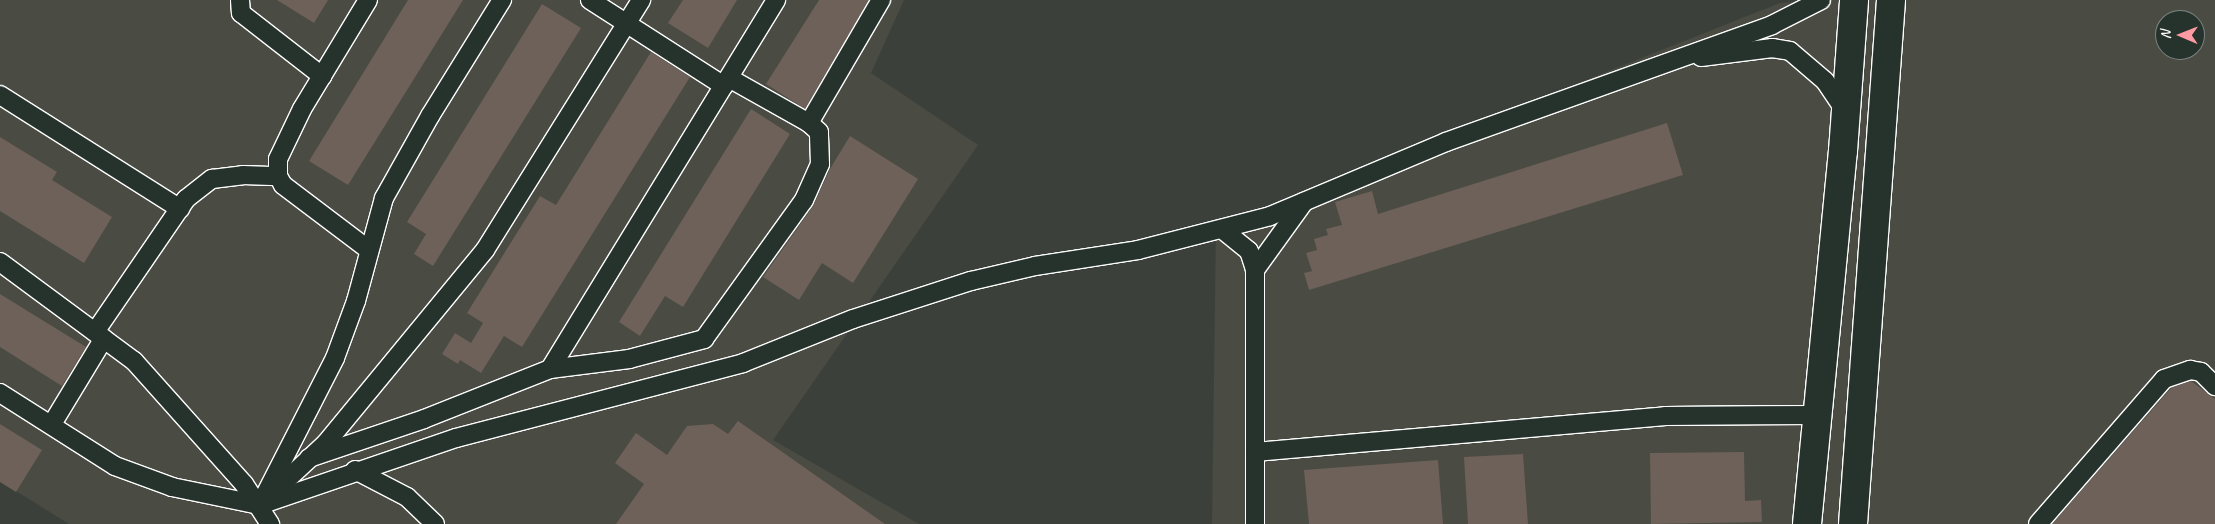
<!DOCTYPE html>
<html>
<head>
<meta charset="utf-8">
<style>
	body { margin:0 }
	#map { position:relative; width:2215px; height:524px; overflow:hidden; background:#3b413a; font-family:Caveat,sans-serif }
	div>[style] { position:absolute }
	.built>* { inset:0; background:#4a4b43 }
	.building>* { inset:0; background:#6d6159 }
	.roads { filter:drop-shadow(1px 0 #fff) drop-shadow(-1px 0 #fff) drop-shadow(0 1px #fff) drop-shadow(0 -1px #fff) }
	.minor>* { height:18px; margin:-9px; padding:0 9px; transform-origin:9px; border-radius:9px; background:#26332d }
	.primary>* { height:28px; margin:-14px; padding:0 14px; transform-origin:14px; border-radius:14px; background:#26332d }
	span { translate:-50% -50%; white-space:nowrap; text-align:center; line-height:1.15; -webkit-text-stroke:4.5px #26332d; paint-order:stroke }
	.north { position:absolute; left:2155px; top:10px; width:50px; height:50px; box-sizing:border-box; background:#26332d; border:1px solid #7d8581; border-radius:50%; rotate:271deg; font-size:14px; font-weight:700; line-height:20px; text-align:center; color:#fff }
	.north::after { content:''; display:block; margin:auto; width:18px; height:22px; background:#ff9aa2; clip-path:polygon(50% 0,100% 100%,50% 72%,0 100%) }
</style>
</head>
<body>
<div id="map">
	<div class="built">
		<i style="clip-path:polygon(0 0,904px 0,871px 73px,978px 145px,773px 440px,919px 524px,69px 524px,0 481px)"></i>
		<i style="clip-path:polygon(evenodd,1820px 0,2215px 0,2215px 524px,1212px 524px,1216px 227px,1780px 3px,1820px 0,2165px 20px,2195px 20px,2195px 50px,2165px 50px,2165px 20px)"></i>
	</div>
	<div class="building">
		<i style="clip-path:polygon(277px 0,328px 0,314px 23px)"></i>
		<i style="clip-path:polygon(408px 0,463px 0,348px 185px,309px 161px)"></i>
		<i style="clip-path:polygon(683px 0,737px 0,708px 48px,668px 23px)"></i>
		<i style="clip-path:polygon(819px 0,869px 0,805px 109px,766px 84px)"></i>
		<i style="clip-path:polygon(542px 4px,581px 28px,433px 266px,414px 254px,426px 234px,407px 222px)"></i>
		<i style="clip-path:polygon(651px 52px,690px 77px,522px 347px,504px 336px,481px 373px,460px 360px,458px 364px,442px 354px,455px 333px,471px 343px,483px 323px,467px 313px,540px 196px,556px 205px)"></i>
		<i style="clip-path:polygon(751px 109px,790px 134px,683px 307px,665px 296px,640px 336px,619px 322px)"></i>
		<i style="clip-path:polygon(1667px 123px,1683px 175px,1309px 290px,1304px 273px,1312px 271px,1306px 253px,1317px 250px,1314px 239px,1328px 235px,1326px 229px,1342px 225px,1335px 202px,1372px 191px,1378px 214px)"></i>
		<i style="clip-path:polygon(850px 136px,918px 179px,853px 283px,822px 263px,799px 300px,763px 277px,813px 206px,830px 169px)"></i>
		<i style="clip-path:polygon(0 137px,57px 172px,52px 180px,112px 217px,84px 263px,0 211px)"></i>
		<i style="clip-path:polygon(0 294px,86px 347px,62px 386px,0 347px)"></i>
		<i style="clip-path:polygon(2191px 381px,2215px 399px,2215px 524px,2052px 524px,2172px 387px)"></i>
		<i style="clip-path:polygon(738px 421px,885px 524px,616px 524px,644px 484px,615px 463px,636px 433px,667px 455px,687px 426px,713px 424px,728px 434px)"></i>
		<i style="clip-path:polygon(0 424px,42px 450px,16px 492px,0 482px)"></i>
		<i style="clip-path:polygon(1744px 452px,1745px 501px,1761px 500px,1762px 522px,1651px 524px,1650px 453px)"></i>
		<i style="clip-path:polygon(1523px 454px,1528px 524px,1468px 524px,1464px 457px)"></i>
		<i style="clip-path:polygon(1438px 460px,1443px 524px,1309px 524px,1304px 470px)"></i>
	</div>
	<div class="roads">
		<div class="minor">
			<i style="left:240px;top:0;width:13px;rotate:86deg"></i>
			<i style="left:241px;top:13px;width:103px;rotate:37.9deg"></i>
			<i style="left:368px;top:0;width:127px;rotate:121.2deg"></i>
			<i style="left:302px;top:109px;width:55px;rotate:115.6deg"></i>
			<i style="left:278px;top:159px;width:17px;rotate:90deg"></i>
			<i style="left:278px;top:176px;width:10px;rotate:61deg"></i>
			<i style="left:283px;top:185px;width:108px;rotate:37.1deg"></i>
			<i style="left:590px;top:0;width:159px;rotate:32.7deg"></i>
			<i style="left:1701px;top:57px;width:72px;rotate:-7.2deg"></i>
			<i style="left:1772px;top:48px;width:18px;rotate:9deg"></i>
			<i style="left:1790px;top:51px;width:46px;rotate:40.6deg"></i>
			<i style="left:1825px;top:81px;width:37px;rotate:56deg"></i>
			<i style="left:0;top:95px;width:213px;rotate:32.3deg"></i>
			<i style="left:809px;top:123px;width:143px;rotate:-59.7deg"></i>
			<i style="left:1223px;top:230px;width:33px;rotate:39deg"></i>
			<i style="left:1249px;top:251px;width:20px;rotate:72deg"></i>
			<i style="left:1255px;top:270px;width:254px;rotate:90deg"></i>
			<i style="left:0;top:262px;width:167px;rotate:36.5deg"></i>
			<i style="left:134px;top:361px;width:165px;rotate:48.2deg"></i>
			<i style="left:244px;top:484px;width:48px;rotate:57deg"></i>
			<i style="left:1255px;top:270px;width:84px;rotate:-54.2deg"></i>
			<i style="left:95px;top:332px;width:161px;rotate:-55.6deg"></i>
			<i style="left:186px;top:199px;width:33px;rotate:-38deg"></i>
			<i style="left:212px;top:179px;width:31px;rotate:-7deg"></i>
			<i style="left:243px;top:175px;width:35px;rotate:2deg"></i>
			<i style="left:550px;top:369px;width:433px;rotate:-58.5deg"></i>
			<i style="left:0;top:393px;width:136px;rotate:32.4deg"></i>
			<i style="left:115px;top:466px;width:61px;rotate:20.2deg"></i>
			<i style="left:172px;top:487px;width:90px;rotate:11.6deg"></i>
			<i style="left:260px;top:505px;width:207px;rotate:-18.9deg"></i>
			<i style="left:456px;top:438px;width:297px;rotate:-14.6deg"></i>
			<i style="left:743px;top:363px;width:118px;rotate:-21.8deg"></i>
			<i style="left:853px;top:319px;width:124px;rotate:-17.9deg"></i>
			<i style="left:971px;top:281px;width:66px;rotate:-13.2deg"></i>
			<i style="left:1035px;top:266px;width:104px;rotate:-8.8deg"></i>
			<i style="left:1138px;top:250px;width:136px;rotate:-14.4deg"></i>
			<i style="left:1270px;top:216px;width:191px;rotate:-22.8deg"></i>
			<i style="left:1446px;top:142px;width:346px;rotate:-19.7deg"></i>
			<i style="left:1772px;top:25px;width:55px;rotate:-27deg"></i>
			<i style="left:52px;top:424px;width:100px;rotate:-58.8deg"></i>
			<i style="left:1255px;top:452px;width:412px;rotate:-5deg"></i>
			<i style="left:1665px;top:416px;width:151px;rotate:-0.4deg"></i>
			<i style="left:309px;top:458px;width:121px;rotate:-18.7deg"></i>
			<i style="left:424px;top:419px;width:136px;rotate:-21.6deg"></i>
			<i style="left:550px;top:369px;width:80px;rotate:-7.2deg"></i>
			<i style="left:629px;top:359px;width:78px;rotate:-14.9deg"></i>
			<i style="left:704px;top:339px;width:171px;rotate:-54.3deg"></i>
			<i style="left:804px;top:200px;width:39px;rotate:-66deg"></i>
			<i style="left:820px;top:164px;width:32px;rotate:-92deg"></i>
			<i style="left:819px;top:132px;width:13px;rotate:-138deg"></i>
			<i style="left:809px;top:123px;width:92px;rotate:-150.6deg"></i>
			<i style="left:355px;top:470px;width:59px;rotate:27.4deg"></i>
			<i style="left:407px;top:497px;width:39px;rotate:44deg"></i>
			<i style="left:266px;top:493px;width:152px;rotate:-62.9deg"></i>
			<i style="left:335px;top:358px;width:61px;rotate:-69.8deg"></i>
			<i style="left:356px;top:301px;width:107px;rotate:-74.8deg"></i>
			<i style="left:384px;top:198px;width:94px;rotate:-60.7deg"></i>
			<i style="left:430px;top:116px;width:137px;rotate:-58.2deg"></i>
			<i style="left:266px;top:499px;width:82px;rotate:-43deg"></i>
			<i style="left:326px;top:443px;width:250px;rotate:-50.5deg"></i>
			<i style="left:485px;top:250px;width:295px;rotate:-58deg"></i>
			<i style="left:2038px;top:524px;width:192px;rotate:-49deg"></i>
			<i style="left:2164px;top:379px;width:28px;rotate:-19deg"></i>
			<i style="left:2190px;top:370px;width:11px;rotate:10deg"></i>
			<i style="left:2201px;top:372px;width:20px;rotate:45deg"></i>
		</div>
		<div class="primary">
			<i style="left:1807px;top:524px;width:375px;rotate:-84.5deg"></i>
			<i style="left:1843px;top:151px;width:151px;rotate:-85.8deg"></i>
			<i style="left:1853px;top:524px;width:525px;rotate:-85.85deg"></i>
		</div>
	</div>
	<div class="north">N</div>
</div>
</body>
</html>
